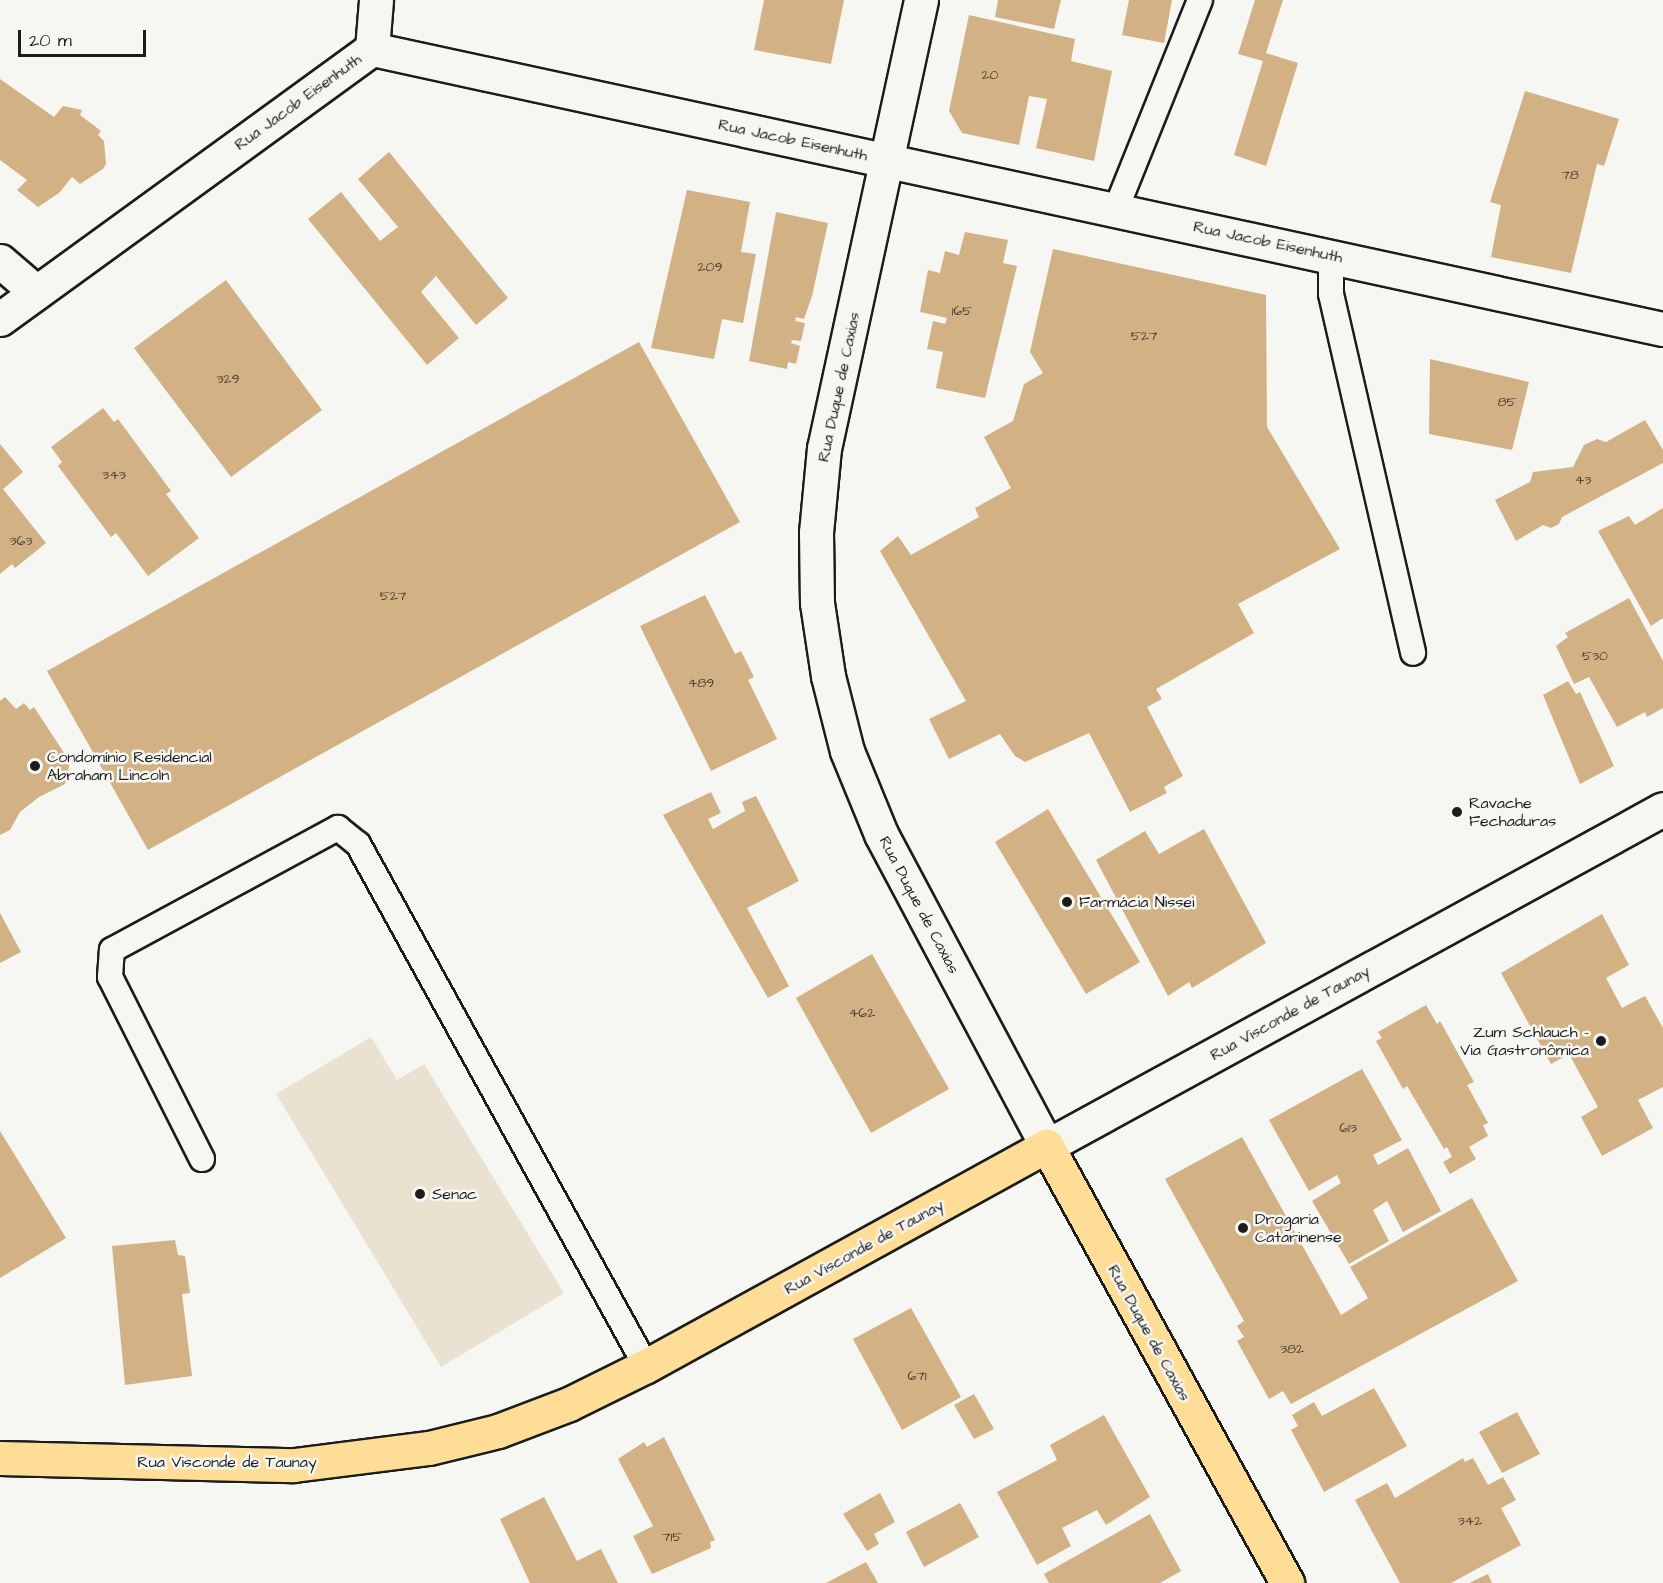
<!DOCTYPE html>
<html>
<head>
<meta charset="utf-8">
<style>
	body { margin:0 }
	#map { position:relative; width:1663px; height:1583px; overflow:hidden; background:#f6f6f2; font-family:"Architects Daughter",sans-serif }
	div>[style] { position:absolute }
	.built>* { inset:0; background:#ebe1d1 }
	.building>* { inset:0; background:#d2b185 }
	.roads { filter:drop-shadow(2px 0 #1c1c1c) drop-shadow(-2px 0 #1c1c1c) drop-shadow(0 2px #1c1c1c) drop-shadow(0 -2px #1c1c1c) }
	.service>* { height:24px; margin:-12px; padding:0 12px; transform-origin:12px; border-radius:12px; background:#f6f6f2 }
	.minor>* { height:33px; margin:-16.5px; padding:0 16.5px; transform-origin:16.5px; border-radius:16.5px; background:#f6f6f2 }
	.secondary>* { height:33px; margin:-16.5px; padding:0 16.5px; transform-origin:16.5px; border-radius:16.5px; background:#f6f6f2 }
	.primary>* { height:33px; margin:-16.5px; padding:0 16.5px; transform-origin:16.5px; border-radius:16.5px; background:#fedd96 }
	.dots>* { width:16px; height:16px; translate:-50% -50%; box-sizing:border-box; border:3px solid #f6f6f2; border-radius:50% }
	span { translate:-50% -50%; white-space:nowrap; text-align:center; line-height:1.15; -webkit-text-stroke:5px #f6f6f2; paint-order:stroke }
	.number-label { font-size:14px; color:#4a4136 }
	.number-label span { -webkit-text-stroke-width:0 }
	.street-label { font-size:16px; color:#1c1c1c }
	.poi-label { font-size:16px; color:#1c1c1c }
	.left { translate:0 -50%; text-align:left }
	.right { translate:-100% -50%; text-align:right }
	.scale { position:absolute; left:18px; top:30px; width:128px; height:27px; box-sizing:border-box; border:3px solid #1c1c1c; border-top:0; padding-left:8px; font-size:18px; line-height:21px; white-space:nowrap; color:#1c1c1c; -webkit-text-stroke:4px #f6f6f2; paint-order:stroke }
</style>
</head>
<body>
<div id="map">
	<div class="built">
		<i style="clip-path:polygon(371px 1037px,397px 1080px,424px 1064px,564px 1293px,441px 1367px,276px 1094px)"></i>
	</div>
	<div class="building">
		<i style="clip-path:polygon(764px 0,844px 0,831px 64px,754px 50px)"></i>
		<i style="clip-path:polygon(998px 0,1061px 0,1054px 29px,995px 17px)"></i>
		<i style="clip-path:polygon(1129px 0,1172px 0,1164px 43px,1122px 35px)"></i>
		<i style="clip-path:polygon(1255px 0,1283px 0,1266px 53px,1298px 63px,1266px 166px,1234px 155px,1263px 61px,1238px 54px)"></i>
		<i style="clip-path:polygon(969px 15px,1075px 39px,1071px 61px,1112px 71px,1094px 161px,1036px 148px,1047px 99px,1029px 96px,1019px 145px,962px 133px,949px 111px)"></i>
		<i style="clip-path:polygon(0 79px,54px 117px,63px 106px,82px 110px,80px 115px,101px 131px,98px 135px,104px 141px,106px 164px,103px 169px,80px 184px,72px 177px,59px 193px,38px 207px,17px 190px,27px 180px,0 160px)"></i>
		<i style="clip-path:polygon(1525px 91px,1619px 119px,1604px 166px,1597px 164px,1571px 273px,1491px 257px,1501px 205px,1490px 202px)"></i>
		<i style="clip-path:polygon(389px 152px,508px 298px,476px 325px,436px 276px,421px 292px,459px 338px,427px 365px,308px 219px,341px 192px,380px 241px,398px 227px,358px 179px)"></i>
		<i style="clip-path:polygon(687px 190px,750px 202px,741px 252px,756px 254px,743px 323px,722px 319px,714px 359px,651px 348px)"></i>
		<i style="clip-path:polygon(776px 212px,828px 223px,812px 296px,804px 319px,796px 317px,795px 321px,805px 323px,801px 341px,792px 340px,791px 343px,800px 346px,796px 364px,788px 362px,787px 369px,749px 361px)"></i>
		<i style="clip-path:polygon(965px 232px,1008px 240px,1003px 263px,1017px 266px,985px 398px,936px 388px,943px 352px,927px 349px,933px 321px,945px 324px,947px 318px,920px 312px,928px 270px,940px 273px,945px 251px,959px 255px)"></i>
		<i style="clip-path:polygon(1053px 249px,1266px 295px,1267px 427px,1340px 549px,1238px 604px,1254px 633px,1156px 689px,1162px 699px,1147px 707px,1183px 776px,1164px 787px,1167px 793px,1130px 812px,1089px 733px,1025px 762px,1015px 756px,1000px 734px,949px 759px,929px 719px,966px 701px,880px 551px,898px 536px,911px 555px,979px 517px,975px 508px,1011px 488px,984px 437px,1013px 421px,1024px 384px,1043px 373px,1030px 352px)"></i>
		<i style="clip-path:polygon(226px 280px,322px 410px,231px 477px,134px 348px)"></i>
		<i style="clip-path:polygon(639px 342px,740px 522px,148px 850px,47px 671px)"></i>
		<i style="clip-path:polygon(1430px 359px,1529px 382px,1512px 450px,1429px 434px)"></i>
		<i style="clip-path:polygon(103px 408px,114px 422px,118px 419px,171px 491px,166px 494px,199px 538px,148px 576px,116px 533px,111px 537px,58px 466px,62px 462px,51px 447px)"></i>
		<i style="clip-path:polygon(1645px 420px,1663px 450px,1663px 463px,1562px 517px,1559px 524px,1551px 528px,1543px 525px,1516px 541px,1495px 500px,1530px 482px,1533px 472px,1573px 467px,1584px 445px,1597px 439px,1606px 442px)"></i>
		<i style="clip-path:polygon(0 444px,23px 472px,3px 489px,46px 543px,15px 568px,12px 564px,0 574px)"></i>
		<i style="clip-path:polygon(1663px 508px,1663px 618px,1651px 626px,1598px 531px,1629px 516px,1635px 525px)"></i>
		<i style="clip-path:polygon(705px 595px,735px 654px,741px 651px,754px 677px,748px 680px,777px 739px,711px 771px,640px 626px)"></i>
		<i style="clip-path:polygon(1629px 598px,1663px 661px,1663px 708px,1647px 717px,1645px 712px,1617px 727px,1589px 677px,1574px 684px,1556px 646px,1568px 637px,1565px 633px)"></i>
		<i style="clip-path:polygon(1568px 681px,1576px 694px,1580px 692px,1614px 766px,1580px 784px,1543px 695px)"></i>
		<i style="clip-path:polygon(5px 697px,16px 709px,24px 703px,30px 710px,34px 707px,70px 762px,65px 784px,39px 797px,20px 812px,10px 830px,0 835px,0 701px)"></i>
		<i style="clip-path:polygon(711px 792px,721px 813px,708px 819px,713px 829px,745px 811px,742px 802px,756px 796px,799px 881px,747px 908px,789px 986px,768px 998px,663px 815px)"></i>
		<i style="clip-path:polygon(1048px 809px,1140px 962px,1086px 994px,995px 842px)"></i>
		<i style="clip-path:polygon(1204px 829px,1266px 943px,1192px 988px,1189px 982px,1168px 996px,1096px 860px,1145px 831px,1159px 854px)"></i>
		<i style="clip-path:polygon(0 913px,21px 952px,0 963px)"></i>
		<i style="clip-path:polygon(1602px 914px,1629px 965px,1606px 978px,1622px 1008px,1645px 996px,1663px 1028px,1663px 1087px,1638px 1100px,1653px 1128px,1602px 1156px,1581px 1117px,1598px 1107px,1569px 1054px,1551px 1064px,1501px 973px)"></i>
		<i style="clip-path:polygon(872px 954px,949px 1089px,871px 1133px,796px 998px)"></i>
		<i style="clip-path:polygon(1426px 1005px,1437px 1024px,1440px 1021px,1474px 1082px,1467px 1085px,1488px 1123px,1483px 1125px,1488px 1136px,1469px 1147px,1476px 1159px,1450px 1174px,1443px 1162px,1452px 1157px,1447px 1147px,1444px 1149px,1407px 1086px,1403px 1089px,1376px 1041px,1382px 1038px,1378px 1032px)"></i>
		<i style="clip-path:polygon(1362px 1069px,1402px 1140px,1373px 1155px,1378px 1165px,1408px 1148px,1441px 1211px,1403px 1232px,1387px 1201px,1373px 1210px,1389px 1241px,1349px 1264px,1312px 1201px,1341px 1183px,1337px 1175px,1309px 1191px,1269px 1120px)"></i>
		<i style="clip-path:polygon(0 1131px,66px 1238px,0 1278px)"></i>
		<i style="clip-path:polygon(1242px 1137px,1341px 1315px,1368px 1298px,1350px 1267px,1472px 1198px,1518px 1281px,1291px 1404px,1283px 1391px,1269px 1399px,1237px 1341px,1244px 1337px,1237px 1326px,1244px 1321px,1165px 1179px)"></i>
		<i style="clip-path:polygon(175px 1240px,178px 1255px,185px 1256px,190px 1293px,182px 1294px,192px 1376px,125px 1385px,112px 1246px)"></i>
		<i style="clip-path:polygon(911px 1308px,961px 1397px,902px 1430px,853px 1339px)"></i>
		<i style="clip-path:polygon(1374px 1388px,1407px 1446px,1324px 1492px,1291px 1430px,1298px 1426px,1292px 1415px,1314px 1402px,1322px 1416px)"></i>
		<i style="clip-path:polygon(974px 1394px,994px 1429px,974px 1439px,954px 1405px)"></i>
		<i style="clip-path:polygon(1517px 1412px,1540px 1454px,1502px 1473px,1479px 1432px)"></i>
		<i style="clip-path:polygon(1104px 1415px,1150px 1497px,1106px 1525px,1097px 1510px,1062px 1528px,1071px 1546px,1037px 1565px,997px 1492px,1057px 1460px,1050px 1445px)"></i>
		<i style="clip-path:polygon(664px 1437px,715px 1540px,710px 1542px,711px 1548px,652px 1574px,633px 1536px,653px 1526px,618px 1459px,644px 1442px,647px 1447px)"></i>
		<i style="clip-path:polygon(1463px 1458px,1465px 1462px,1473px 1458px,1488px 1485px,1503px 1477px,1516px 1500px,1501px 1508px,1521px 1545px,1451px 1583px,1400px 1583px,1355px 1500px,1387px 1483px,1395px 1498px)"></i>
		<i style="clip-path:polygon(880px 1493px,895px 1522px,874px 1534px,879px 1544px,867px 1551px,843px 1514px)"></i>
		<i style="clip-path:polygon(544px 1497px,577px 1561px,601px 1549px,618px 1583px,530px 1583px,500px 1519px)"></i>
		<i style="clip-path:polygon(960px 1503px,979px 1537px,924px 1567px,906px 1532px)"></i>
		<i style="clip-path:polygon(1150px 1514px,1181px 1571px,1160px 1583px,1049px 1583px,1044px 1574px)"></i>
		<i style="clip-path:polygon(866px 1562px,878px 1583px,826px 1583px)"></i>
		<i style="clip-path:polygon(1488px 1574px,1492px 1583px,1469px 1583px)"></i>
	</div>
	<div class="roads">
		<div class="service">
			<i style="left:1116px;top:209px;width:225px;rotate:-68.1deg"></i>
			<i style="left:1331px;top:256px;width:38px;rotate:90deg"></i>
			<i style="left:1331px;top:294px;width:368px;rotate:77.1deg"></i>
			<i style="left:202px;top:1159px;width:204px;rotate:-116.8deg"></i>
			<i style="left:110px;top:977px;width:27px;rotate:-86deg"></i>
			<i style="left:112px;top:950px;width:257px;rotate:-28.4deg"></i>
			<i style="left:338px;top:828px;width:26px;rotate:39deg"></i>
			<i style="left:358px;top:844px;width:596px;rotate:61.11deg"></i>
		</div>
		<div class="minor">
			<i style="left:372px;top:49px;width:49px;rotate:-85.3deg"></i>
			<i style="left:0;top:261px;width:48px;rotate:40.7deg"></i>
			<i style="left:0;top:319px;width:460px;rotate:-36deg"></i>
			<i style="left:372px;top:49px;width:1321px;rotate:12.24deg"></i>
		</div>
		<div class="secondary">
			<i style="left:921px;top:0;width:458px;rotate:102.2deg"></i>
			<i style="left:824px;top:448px;width:84px;rotate:95.4deg"></i>
			<i style="left:816px;top:532px;width:71px;rotate:89.2deg"></i>
			<i style="left:817px;top:603px;width:74px;rotate:81.4deg"></i>
			<i style="left:828px;top:676px;width:77px;rotate:75.8deg"></i>
			<i style="left:847px;top:751px;width:90px;rotate:67.7deg"></i>
			<i style="left:881px;top:834px;width:353px;rotate:62deg"></i>
			<i style="left:1047px;top:1146px;width:702px;rotate:-28.68deg"></i>
		</div>
		<div class="primary">
			<i style="left:0;top:1458px;width:294px;rotate:1.4deg"></i>
			<i style="left:294px;top:1465px;width:136px;rotate:-7.2deg"></i>
			<i style="left:429px;top:1448px;width:71px;rotate:-13.8deg"></i>
			<i style="left:498px;top:1431px;width:76px;rotate:-20.8deg"></i>
			<i style="left:569px;top:1404px;width:86px;rotate:-26.3deg"></i>
			<i style="left:646px;top:1366px;width:457px;rotate:-28.8deg"></i>
			<i style="left:1047px;top:1146px;width:499px;rotate:61.2deg"></i>
		</div>
	</div>
	<div class="dots">
		<i style="left:35px;top:766px;background:#1c1c1c"></i>
		<i style="left:1457px;top:812px;background:#1c1c1c"></i>
		<i style="left:1067px;top:902px;background:#1c1c1c"></i>
		<i style="left:1601px;top:1041px;background:#1c1c1c"></i>
		<i style="left:420px;top:1194px;background:#1c1c1c"></i>
		<i style="left:1243px;top:1228px;background:#1c1c1c"></i>
	</div>
	<div class="number-label">
		<span style="left:990px;top:75px">20</span>
		<span style="left:1570px;top:175px">78</span>
		<span style="left:710px;top:267px">209</span>
		<span style="left:962px;top:311px">165</span>
		<span style="left:1144px;top:336px">527</span>
		<span style="left:228px;top:379px">329</span>
		<span style="left:1507px;top:402px">85</span>
		<span style="left:114px;top:475px">343</span>
		<span style="left:1583px;top:480px">43</span>
		<span style="left:21px;top:541px">363</span>
		<span style="left:393px;top:596px">527</span>
		<span style="left:1595px;top:656px">530</span>
		<span style="left:701px;top:683px">489</span>
		<span style="left:862px;top:1013px">462</span>
		<span style="left:1348px;top:1128px">613</span>
		<span style="left:1292px;top:1349px">382</span>
		<span style="left:917px;top:1376px">671</span>
		<span style="left:1470px;top:1521px">342</span>
		<span style="left:672px;top:1537px">715</span>
	</div>
	<div class="street-label">
		<span style="left:298px;top:102px;rotate:-36deg">Rua Jacob Eisenhuth</span>
		<span style="left:793px;top:140px;rotate:12deg">Rua Jacob Eisenhuth</span>
		<span style="left:1268px;top:242px;rotate:12deg">Rua Jacob Eisenhuth</span>
		<span style="left:839px;top:387px;rotate:-78deg">Rua Duque de Caxias</span>
		<span style="left:919px;top:905px;rotate:62deg">Rua Duque de Caxias</span>
		<span style="left:1290px;top:1013px;rotate:-29deg">Rua Visconde de Taunay</span>
		<span style="left:864px;top:1247px;rotate:-29deg">Rua Visconde de Taunay</span>
		<span style="left:1149px;top:1333px;rotate:61deg">Rua Duque de Caxias</span>
		<span style="left:227px;top:1462px">Rua Visconde de Taunay</span>
	</div>
	<div class="poi-label">
		<span class="left" style="left:47px;top:766px">Condomínio Residencial<br>Abraham Lincoln</span>
		<span class="left" style="left:1469px;top:812px">Ravache<br>Fechaduras</span>
		<span class="left" style="left:1079px;top:902px">Farmácia Nissei</span>
		<span class="right" style="left:1589px;top:1041px">Zum Schlauch -<br>Via Gastronômica</span>
		<span class="left" style="left:432px;top:1194px">Senac</span>
		<span class="left" style="left:1255px;top:1228px">Drogaria<br>Catarinense</span>
	</div>
	<div class="scale">20 m</div>
</div>
</body>
</html>
